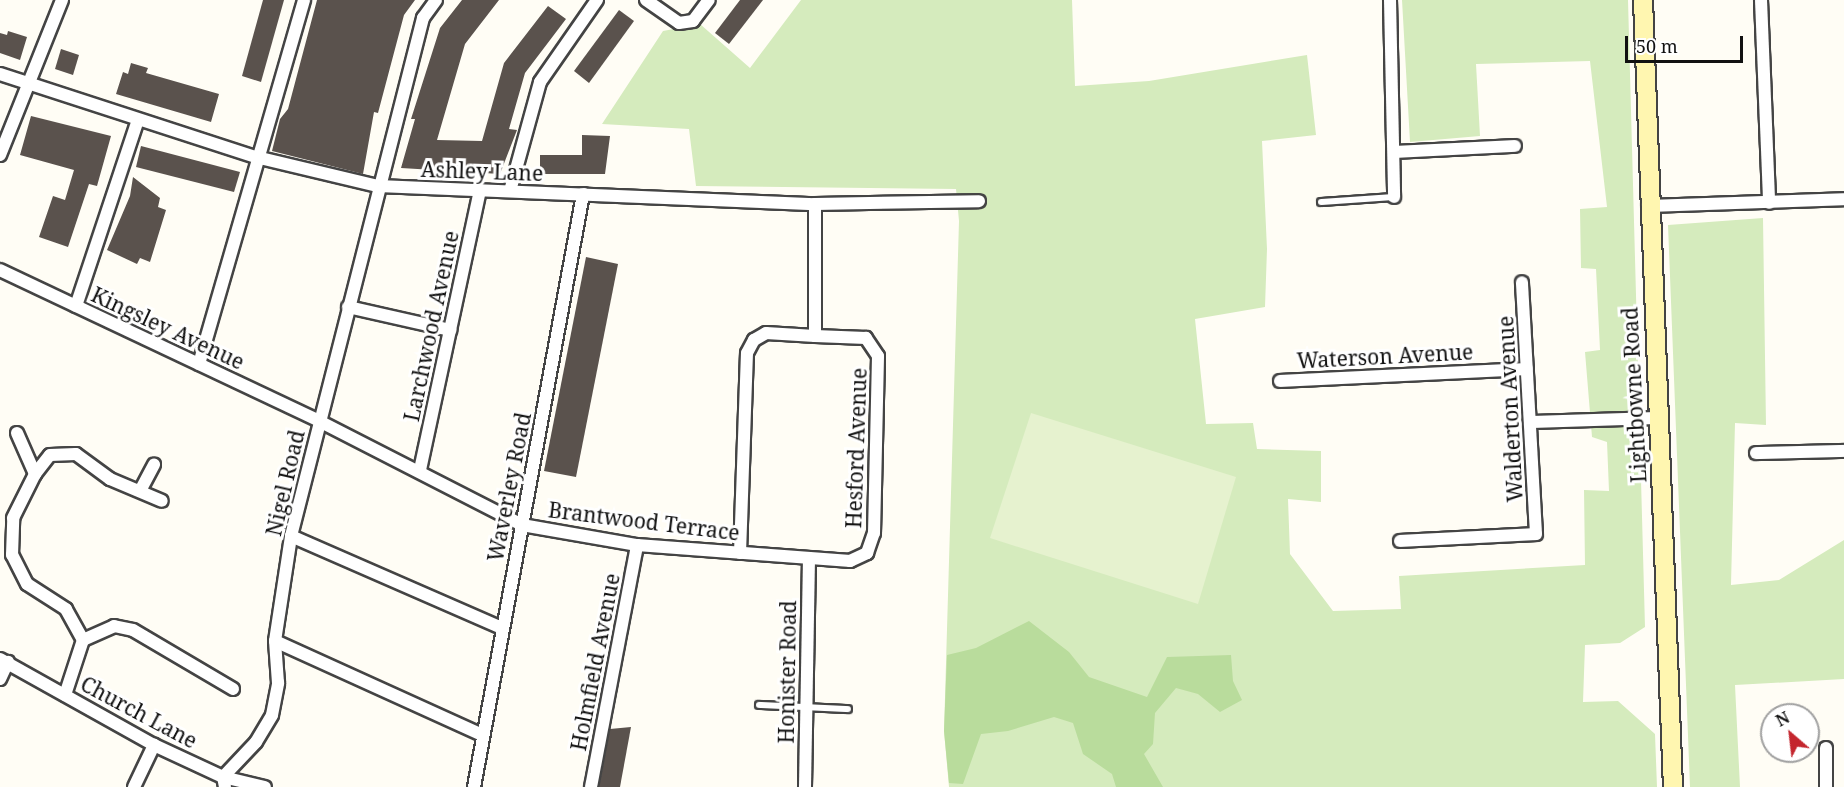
<!DOCTYPE html>
<html>
<head>
<meta charset="utf-8">
<style>
	body { margin:0 }
	#map { position:relative; width:1844px; height:787px; overflow:hidden; background:#fffdf5; font-family:"Noto Serif",serif }
	div>[style] { position:absolute }
	.green>* { inset:0; background:#d5ebbd }
	.forest>* { inset:0; background:#b9dc9c }
	.pitch>* { inset:0; background:#e6f2cf }
	.building>* { inset:0; background:#5a524d }
	.roads { filter:drop-shadow(2px 0 #444) drop-shadow(-2px 0 #444) drop-shadow(0 2px #444) drop-shadow(0 -2px #444) }
	.service>* { height:6px; margin:-3px; padding:0 3px; transform-origin:3px; border-radius:3px; background:#fff }
	.minor>* { height:12px; margin:-6px; padding:0 6px; transform-origin:6px; border-radius:6px; background:#fff }
	.secondary>* { height:18px; margin:-9px; padding:0 9px; transform-origin:9px; border-radius:9px; background:#fff6b0 }
	span { translate:-50% -50%; white-space:nowrap; text-align:center; line-height:1.15; -webkit-text-stroke:6px #fff; paint-order:stroke }
	.street-label { font-size:21px; color:#111 }
	.north { position:absolute; left:1760px; top:703px; width:60px; height:60px; box-sizing:border-box; background:#fff; border:2px solid #a0a0a0; border-radius:50%; rotate:332deg; font-size:16px; font-weight:700; line-height:24px; text-align:center; color:#111 }
	.north::after { content:''; display:block; margin:auto; width:21px; height:27px; background:#c4262e; clip-path:polygon(50% 0,100% 100%,50% 72%,0 100%) }
	.scale { position:absolute; left:1625px; top:36px; width:118px; height:27px; box-sizing:border-box; border:3px solid #111; border-top:0; padding-left:8px; font-size:18px; line-height:21px; white-space:nowrap; color:#111; -webkit-text-stroke:4px #fff; paint-order:stroke }
</style>
</head>
<body>
<div id="map">
	<div class="green">
		<i style="clip-path:polygon(801px 0,1072px 0,1075px 86px,1149px 81px,1307px 55px,1316px 135px,1262px 141px,1267px 249px,1265px 307px,1195px 319px,1206px 424px,1253px 423px,1257px 449px,1321px 451px,1321px 502px,1288px 499px,1290px 554px,1333px 611px,1401px 609px,1399px 576px,1585px 565px,1584px 490px,1609px 491px,1607px 442px,1592px 437px,1585px 352px,1600px 350px,1596px 269px,1581px 268px,1580px 209px,1607px 207px,1590px 61px,1476px 64px,1480px 136px,1410px 142px,1402px 0,1628px 0,1645px 627px,1620px 643px,1585px 645px,1583px 702px,1618px 701px,1655px 734px,1657px 787px,949px 787px,944px 731px,959px 221px,956px 189px,696px 186px,689px 129px,602px 124px,663px 31px,700px 24px,750px 68px)"></i>
		<i style="clip-path:polygon(1763px 218px,1766px 425px,1735px 423px,1731px 585px,1779px 580px,1844px 540px,1844px 679px,1735px 685px,1740px 787px,1690px 787px,1668px 225px)"></i>
	</div>
	<div class="forest">
		<i style="clip-path:polygon(1029px 621px,1069px 652px,1089px 677px,1147px 697px,1167px 657px,1231px 655px,1233px 681px,1242px 700px,1220px 712px,1198px 694px,1176px 688px,1155px 713px,1153px 744px,1144px 754px,1163px 787px,1116px 787px,1112px 774px,1083px 754px,1073px 723px,1054px 717px,1008px 731px,981px 734px,963px 784px,949px 783px,944px 731px,947px 655px,976px 648px)"></i>
	</div>
	<div class="pitch">
		<i style="clip-path:polygon(1031px 413px,1236px 477px,1198px 604px,990px 538px)"></i>
	</div>
	<div class="building">
		<i style="clip-path:polygon(263px 0,284px 0,261px 82px,242px 76px)"></i>
		<i style="clip-path:polygon(317px 0,415px 0,404px 15px,378px 113px,374px 112px,363px 174px,272px 151px,280px 119px,288px 109px)"></i>
		<i style="clip-path:polygon(462px 0,499px 0,465px 44px,437px 140px,482px 141px,504px 63px,548px 6px,566px 19px,525px 73px,509px 129px,517px 130px,500px 174px,401px 168px,415px 119px,411px 119px,440px 28px)"></i>
		<i style="clip-path:polygon(740px 0,763px 0,729px 44px,715px 33px)"></i>
		<i style="clip-path:polygon(619px 10px,634px 21px,589px 83px,574px 71px)"></i>
		<i style="clip-path:polygon(8px 31px,27px 37px,20px 60px,0 53px,0 33px,7px 35px)"></i>
		<i style="clip-path:polygon(61px 49px,79px 55px,73px 75px,55px 69px)"></i>
		<i style="clip-path:polygon(131px 63px,148px 68px,146px 73px,219px 94px,211px 122px,116px 94px,123px 72px,128px 74px)"></i>
		<i style="clip-path:polygon(31px 116px,111px 136px,97px 186px,89px 184px,68px 247px,39px 237px,53px 196px,65px 200px,74px 170px,20px 155px)"></i>
		<i style="clip-path:polygon(582px 135px,610px 136px,605px 174px,540px 174px,540px 155px,582px 155px)"></i>
		<i style="clip-path:polygon(141px 146px,240px 172px,234px 192px,136px 167px)"></i>
		<i style="clip-path:polygon(133px 177px,160px 198px,158px 207px,166px 210px,150px 262px,140px 258px,137px 264px,107px 250px,130px 196px)"></i>
		<i style="clip-path:polygon(586px 257px,618px 264px,576px 477px,544px 471px)"></i>
		<i style="clip-path:polygon(631px 727px,620px 787px,599px 787px,610px 729px)"></i>
	</div>
	<div class="roads">
		<div class="service">
			<i style="left:1321px;top:202px;width:73px;rotate:-3.9deg"></i>
			<i style="left:759px;top:705px;width:89px;rotate:2.6deg"></i>
		</div>
		<div class="minor">
			<i style="left:646px;top:0;width:40px;rotate:34.9deg"></i>
			<i style="left:679px;top:23px;width:14px;rotate:-8deg"></i>
			<i style="left:693px;top:21px;width:26px;rotate:-53deg"></i>
			<i style="left:1390px;top:0;width:197px;rotate:88.8deg"></i>
			<i style="left:1761px;top:0;width:203px;rotate:87.7deg"></i>
			<i style="left:0;top:74px;width:269px;rotate:18deg"></i>
			<i style="left:256px;top:157px;width:125px;rotate:13.4deg"></i>
			<i style="left:378px;top:186px;width:437px;rotate:2.4deg"></i>
			<i style="left:815px;top:204px;width:164px;rotate:-1deg"></i>
			<i style="left:1395px;top:152px;width:120px;rotate:-2.9deg"></i>
			<i style="left:0;top:155px;width:167px;rotate:-68.2deg"></i>
			<i style="left:510px;top:191px;width:113px;rotate:-74.6deg"></i>
			<i style="left:540px;top:82px;width:100px;rotate:-55.2deg"></i>
			<i style="left:1648px;top:206px;width:196px;rotate:-2deg"></i>
			<i style="left:0;top:270px;width:353px;rotate:25.3deg"></i>
			<i style="left:319px;top:421px;width:228px;rotate:27.1deg"></i>
			<i style="left:522px;top:525px;width:117px;rotate:9.9deg"></i>
			<i style="left:637px;top:545px;width:214px;rotate:4.3deg"></i>
			<i style="left:850px;top:561px;width:19px;rotate:-25deg"></i>
			<i style="left:867px;top:553px;width:21px;rotate:-71deg"></i>
			<i style="left:874px;top:533px;width:177px;rotate:-88.7deg"></i>
			<i style="left:878px;top:356px;width:22px;rotate:-124deg"></i>
			<i style="left:866px;top:338px;width:51px;rotate:-177.8deg"></i>
			<i style="left:76px;top:306px;width:196px;rotate:-71.6deg"></i>
			<i style="left:348px;top:307px;width:105px;rotate:12.7deg"></i>
			<i style="left:199px;top:364px;width:379px;rotate:-73.9deg"></i>
			<i style="left:1280px;top:381px;width:247px;rotate:-2.8deg"></i>
			<i style="left:1530px;top:422px;width:128px;rotate:-1.8deg"></i>
			<i style="left:17px;top:433px;width:45px;rotate:66.3deg"></i>
			<i style="left:1756px;top:453px;width:88px;rotate:-1.3deg"></i>
			<i style="left:420px;top:470px;width:286px;rotate:-77.9deg"></i>
			<i style="left:140px;top:491px;width:30px;rotate:-62deg"></i>
			<i style="left:291px;top:536px;width:230px;rotate:23.6deg"></i>
			<i style="left:1400px;top:541px;width:136px;rotate:-2.9deg"></i>
			<i style="left:1536px;top:534px;width:252px;rotate:-93.2deg"></i>
			<i style="left:740px;top:553px;width:200px;rotate:-88deg"></i>
			<i style="left:747px;top:353px;width:15px;rotate:-62deg"></i>
			<i style="left:754px;top:340px;width:14px;rotate:-30deg"></i>
			<i style="left:766px;top:333px;width:49px;rotate:3.5deg"></i>
			<i style="left:815px;top:336px;width:132px;rotate:-90deg"></i>
			<i style="left:83px;top:640px;width:34px;rotate:-24deg"></i>
			<i style="left:114px;top:626px;width:19px;rotate:12deg"></i>
			<i style="left:133px;top:630px;width:116px;rotate:30.5deg"></i>
			<i style="left:275px;top:641px;width:227px;rotate:24.4deg"></i>
			<i style="left:0;top:659px;width:176px;rotate:29.2deg"></i>
			<i style="left:154px;top:745px;width:76px;rotate:24.9deg"></i>
			<i style="left:223px;top:777px;width:43px;rotate:13.4deg"></i>
			<i style="left:0;top:679px;width:19px;rotate:-65deg"></i>
			<i style="left:65px;top:695px;width:58px;rotate:-71.9deg"></i>
			<i style="left:83px;top:640px;width:35px;rotate:-119deg"></i>
			<i style="left:66px;top:609px;width:46px;rotate:-147.3deg"></i>
			<i style="left:27px;top:584px;width:33px;rotate:-117deg"></i>
			<i style="left:12px;top:555px;width:37px;rotate:-88deg"></i>
			<i style="left:13px;top:518px;width:49px;rotate:-63.4deg"></i>
			<i style="left:35px;top:474px;width:24px;rotate:-52deg"></i>
			<i style="left:50px;top:455px;width:26px;rotate:-2deg"></i>
			<i style="left:76px;top:454px;width:42px;rotate:36.3deg"></i>
			<i style="left:110px;top:479px;width:56px;rotate:22.9deg"></i>
			<i style="left:1826px;top:748px;width:39px;rotate:90deg"></i>
			<i style="left:134px;top:787px;width:47px;rotate:-64.5deg"></i>
			<i style="left:225px;top:787px;width:10px;rotate:-101deg"></i>
			<i style="left:223px;top:777px;width:48px;rotate:-46.7deg"></i>
			<i style="left:256px;top:742px;width:31px;rotate:-59deg"></i>
			<i style="left:272px;top:715px;width:33px;rotate:-79deg"></i>
			<i style="left:278px;top:683px;width:42px;rotate:-94.1deg"></i>
			<i style="left:275px;top:641px;width:106px;rotate:-81.3deg"></i>
			<i style="left:291px;top:536px;width:535px;rotate:-75.7deg"></i>
			<i style="left:423px;top:18px;width:22px;rotate:-54deg"></i>
			<i style="left:474px;top:787px;width:603px;rotate:-79.58deg"></i>
			<i style="left:591px;top:787px;width:246px;rotate:-79.2deg"></i>
			<i style="left:805px;top:787px;width:229px;rotate:-89deg"></i>
		</div>
		<div class="secondary">
			<i style="left:1643px;top:0;width:788px;rotate:87.82deg"></i>
		</div>
	</div>
	<div class="street-label">
		<span style="left:482px;top:171px;rotate:2deg">Ashley Lane</span>
		<span style="left:431px;top:326px;rotate:-78deg">Larchwood Avenue</span>
		<span style="left:168px;top:328px;rotate:25deg">Kingsley Avenue</span>
		<span style="left:1385px;top:356px;rotate:-3deg">Waterson Avenue</span>
		<span style="left:1634px;top:395px;rotate:-93deg">Lightbowne Road</span>
		<span style="left:1510px;top:409px;rotate:-93deg">Walderton Avenue</span>
		<span style="left:856px;top:448px;rotate:-88deg">Hesford Avenue</span>
		<span style="left:285px;top:483px;rotate:-77deg">Nigel Road</span>
		<span style="left:509px;top:487px;rotate:-79deg">Waverley Road</span>
		<span style="left:644px;top:521px;rotate:7deg">Brantwood Terrace</span>
		<span style="left:595px;top:662px;rotate:-79deg">Holmfield Avenue</span>
		<span style="left:787px;top:672px;rotate:-89deg">Honister Road</span>
		<span style="left:139px;top:712px;rotate:28deg">Church Lane</span>
	</div>
	<div class="north">N</div>
	<div class="scale">50 m</div>
</div>
</body>
</html>
